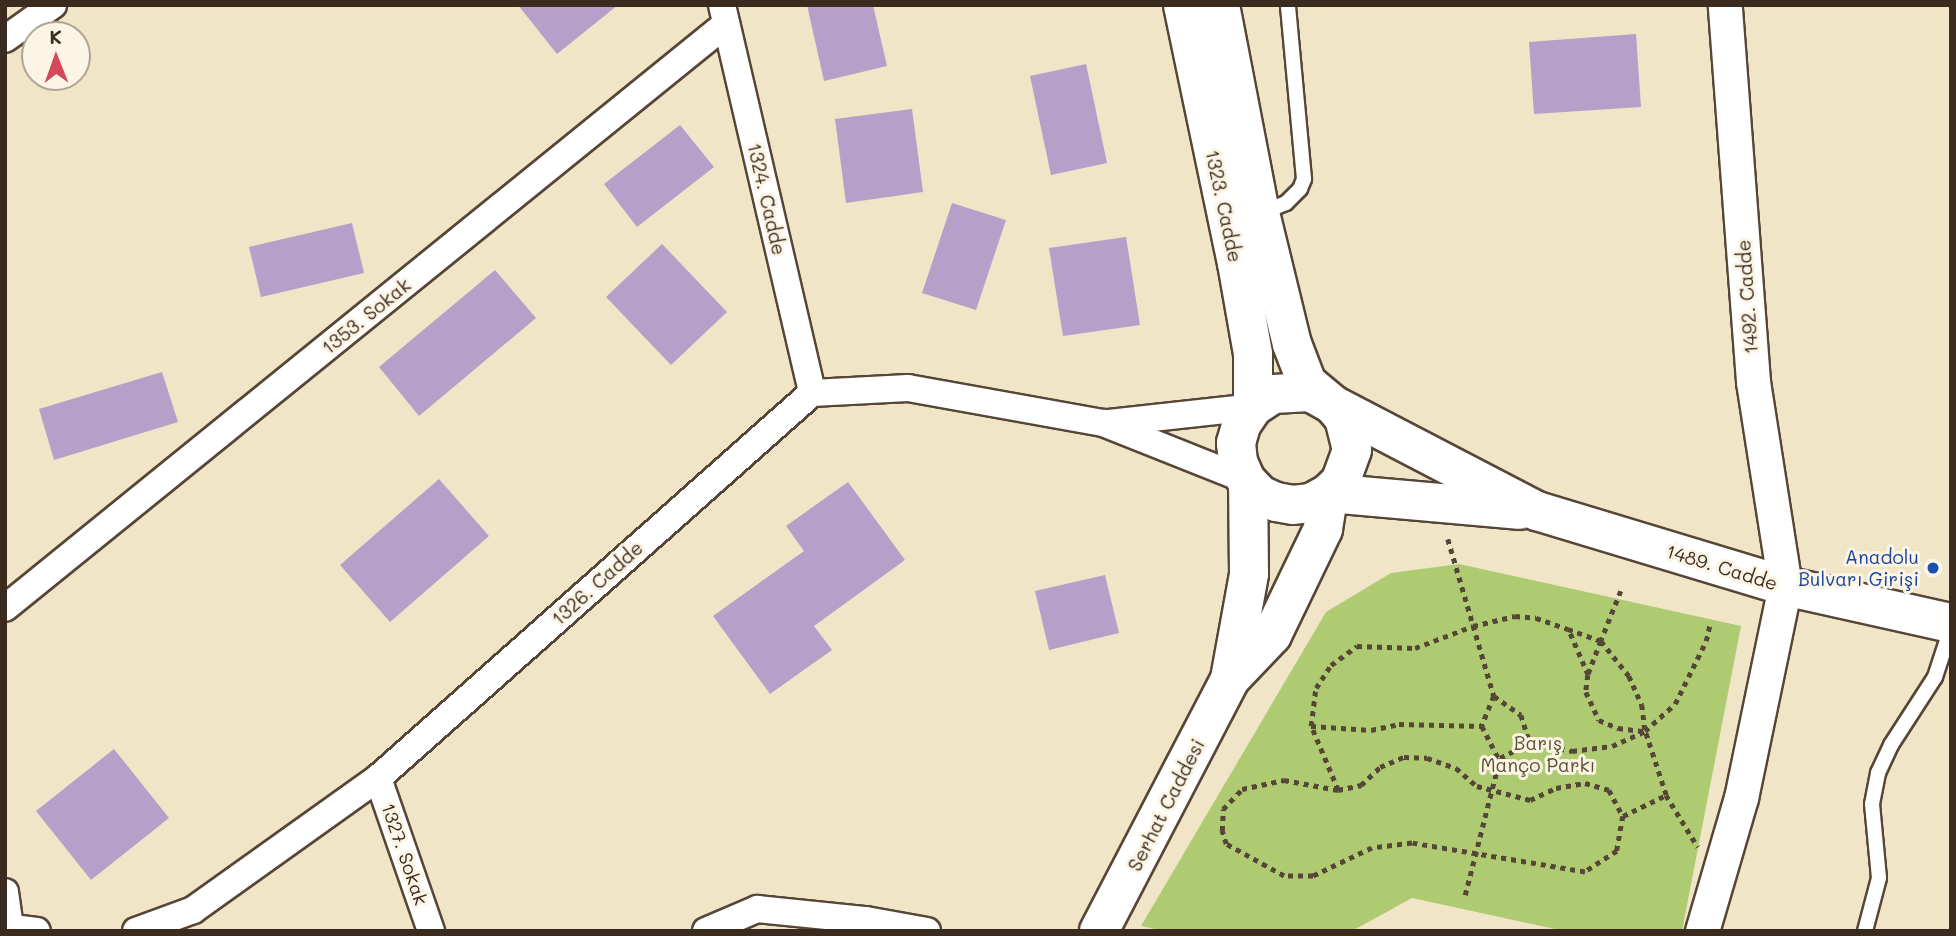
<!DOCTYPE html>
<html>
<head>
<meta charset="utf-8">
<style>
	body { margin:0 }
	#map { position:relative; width:1956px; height:936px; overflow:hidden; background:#f0e5c7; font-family:Mali,sans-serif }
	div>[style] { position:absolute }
	.green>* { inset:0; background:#aecb72 }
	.building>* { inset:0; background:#b69fc8 }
	.path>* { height:4.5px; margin-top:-2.25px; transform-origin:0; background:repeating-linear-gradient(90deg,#564637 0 5px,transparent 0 10px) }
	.roads { filter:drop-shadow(2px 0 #564637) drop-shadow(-2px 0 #564637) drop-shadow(0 2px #564637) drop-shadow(0 -2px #564637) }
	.service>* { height:14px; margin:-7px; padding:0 7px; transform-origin:7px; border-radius:7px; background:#fff }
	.minor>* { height:26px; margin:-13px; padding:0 13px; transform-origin:13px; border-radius:13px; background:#fff }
	.tertiary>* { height:33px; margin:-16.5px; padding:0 16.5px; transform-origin:16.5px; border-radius:16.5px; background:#fff }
	.secondary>* { height:38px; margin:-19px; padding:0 19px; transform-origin:19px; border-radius:19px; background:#fff }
	.dots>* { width:19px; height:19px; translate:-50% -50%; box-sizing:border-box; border:4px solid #fcf5e5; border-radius:50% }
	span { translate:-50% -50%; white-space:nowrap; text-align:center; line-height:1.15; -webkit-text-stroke:6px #fcf5e5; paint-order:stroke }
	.street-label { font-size:19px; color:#3b2a1e }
	.transit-label { font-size:19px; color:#164399 }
	.right { translate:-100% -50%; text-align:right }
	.park-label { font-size:19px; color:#585233 }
	.frame { position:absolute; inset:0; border:7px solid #3b2a1e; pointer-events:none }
	.north { position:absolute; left:21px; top:21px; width:70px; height:70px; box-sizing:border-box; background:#fcf5e5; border:2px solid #afa495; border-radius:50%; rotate:359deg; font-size:19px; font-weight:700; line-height:28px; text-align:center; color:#3b2a1e }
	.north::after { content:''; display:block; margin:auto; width:24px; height:32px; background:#d1495b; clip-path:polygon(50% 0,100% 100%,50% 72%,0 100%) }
</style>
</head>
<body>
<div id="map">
	<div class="green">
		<i style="clip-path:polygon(1459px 564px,1741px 626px,1682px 931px,1564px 931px,1412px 898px,1352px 931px,1164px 931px,1141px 926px,1326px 612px,1391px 573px)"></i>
	</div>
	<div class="building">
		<i style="clip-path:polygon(518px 5px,618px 5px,557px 54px)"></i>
		<i style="clip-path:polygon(807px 5px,873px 5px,887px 66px,824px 81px)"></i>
		<i style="clip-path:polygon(1636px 34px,1641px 107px,1534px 114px,1529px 42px)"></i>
		<i style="clip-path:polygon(1086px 64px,1107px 163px,1051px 175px,1030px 76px)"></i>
		<i style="clip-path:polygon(912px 109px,923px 192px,846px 203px,835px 119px)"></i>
		<i style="clip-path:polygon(680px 125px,714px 167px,637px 227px,604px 184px)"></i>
		<i style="clip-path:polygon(952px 203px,1006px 220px,976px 310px,922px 293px)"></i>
		<i style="clip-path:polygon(352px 223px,364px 273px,261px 297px,249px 247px)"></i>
		<i style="clip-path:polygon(1126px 237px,1140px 325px,1063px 336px,1049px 248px)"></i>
		<i style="clip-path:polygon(662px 244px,727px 312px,671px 365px,606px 297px)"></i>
		<i style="clip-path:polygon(495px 270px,536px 318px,419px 416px,379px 367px)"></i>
		<i style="clip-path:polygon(162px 372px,178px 422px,54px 460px,39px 409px)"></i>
		<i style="clip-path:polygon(439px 479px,489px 536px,390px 622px,340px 565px)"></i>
		<i style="clip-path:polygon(848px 482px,905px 560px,814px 626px,832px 650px,770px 694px,713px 616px,804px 551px,786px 526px)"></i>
		<i style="clip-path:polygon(1105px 575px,1119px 633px,1049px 650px,1035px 591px)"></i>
		<i style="clip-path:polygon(114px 749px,169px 818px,91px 880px,36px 811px)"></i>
	</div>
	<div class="path">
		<i style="left:1448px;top:539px;width:164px;rotate:73.7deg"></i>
		<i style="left:1494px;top:696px;width:33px;rotate:35deg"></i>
		<i style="left:1521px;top:715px;width:29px;rotate:72deg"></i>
		<i style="left:1621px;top:591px;width:54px;rotate:111.8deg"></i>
		<i style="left:1601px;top:641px;width:45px;rotate:51.3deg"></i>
		<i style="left:1629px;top:676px;width:32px;rotate:66deg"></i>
		<i style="left:1642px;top:705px;width:25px;rotate:83deg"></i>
		<i style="left:1588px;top:675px;width:50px;rotate:-113.5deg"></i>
		<i style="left:1568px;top:629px;width:35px;rotate:20deg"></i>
		<i style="left:1601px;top:641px;width:36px;rotate:111deg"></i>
		<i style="left:1588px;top:675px;width:17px;rotate:97deg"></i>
		<i style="left:1586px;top:692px;width:31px;rotate:65deg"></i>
		<i style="left:1599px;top:720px;width:21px;rotate:23deg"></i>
		<i style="left:1618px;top:728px;width:26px;rotate:7deg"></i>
		<i style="left:1494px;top:696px;width:32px;rotate:112deg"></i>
		<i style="left:1482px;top:726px;width:39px;rotate:63deg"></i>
		<i style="left:1311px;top:726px;width:60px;rotate:3.8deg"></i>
		<i style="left:1371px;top:730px;width:29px;rotate:-12deg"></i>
		<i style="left:1399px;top:724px;width:83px;rotate:1.4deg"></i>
		<i style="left:1404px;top:757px;width:23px;rotate:2deg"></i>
		<i style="left:1427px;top:758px;width:31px;rotate:19deg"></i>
		<i style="left:1456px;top:768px;width:28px;rotate:41deg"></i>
		<i style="left:1477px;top:786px;width:55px;rotate:14.8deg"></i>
		<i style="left:1530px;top:800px;width:29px;rotate:-25deg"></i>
		<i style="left:1556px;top:788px;width:29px;rotate:-10deg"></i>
		<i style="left:1585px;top:783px;width:25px;rotate:16deg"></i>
		<i style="left:1609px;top:790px;width:30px;rotate:62deg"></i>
		<i style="left:1623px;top:816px;width:36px;rotate:100deg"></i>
		<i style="left:1617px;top:851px;width:38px;rotate:147deg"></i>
		<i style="left:1585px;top:872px;width:175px;rotate:-170.5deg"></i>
		<i style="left:1412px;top:843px;width:40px;rotate:172.9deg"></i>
		<i style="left:1372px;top:848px;width:65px;rotate:154.6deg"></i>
		<i style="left:1313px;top:876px;width:29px;rotate:180deg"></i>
		<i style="left:1284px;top:876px;width:66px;rotate:-151.1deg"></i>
		<i style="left:1226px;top:844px;width:14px;rotate:-107deg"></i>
		<i style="left:1222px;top:831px;width:22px;rotate:-87deg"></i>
		<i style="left:1223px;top:809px;width:28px;rotate:-46deg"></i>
		<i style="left:1242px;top:789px;width:43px;rotate:-12.1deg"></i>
		<i style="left:1284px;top:780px;width:55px;rotate:10.5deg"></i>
		<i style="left:1338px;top:790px;width:24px;rotate:-12deg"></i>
		<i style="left:1361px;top:785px;width:26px;rotate:-43deg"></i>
		<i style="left:1380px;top:767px;width:26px;rotate:-23deg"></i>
		<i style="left:1338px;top:790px;width:69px;rotate:-112.9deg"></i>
		<i style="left:1311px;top:726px;width:38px;rotate:-83deg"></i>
		<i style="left:1316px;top:688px;width:27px;rotate:-57deg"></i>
		<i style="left:1331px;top:665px;width:32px;rotate:-36deg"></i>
		<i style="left:1357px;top:646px;width:58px;rotate:2deg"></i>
		<i style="left:1415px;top:648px;width:62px;rotate:-20.8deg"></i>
		<i style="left:1473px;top:626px;width:43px;rotate:-13.4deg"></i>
		<i style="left:1515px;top:616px;width:21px;rotate:5deg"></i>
		<i style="left:1536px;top:618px;width:34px;rotate:19deg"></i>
		<i style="left:1666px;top:795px;width:67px;rotate:-108.2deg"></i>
		<i style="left:1645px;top:731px;width:40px;rotate:-42deg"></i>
		<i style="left:1675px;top:704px;width:70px;rotate:-63.8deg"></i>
		<i style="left:1706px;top:641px;width:18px;rotate:-77deg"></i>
		<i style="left:1623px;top:816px;width:48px;rotate:-26deg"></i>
		<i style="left:1666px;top:795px;width:61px;rotate:58.4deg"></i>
		<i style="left:1465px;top:895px;width:141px;rotate:-75.7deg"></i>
		<i style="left:1500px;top:758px;width:34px;rotate:-27deg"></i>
		<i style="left:1530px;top:743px;width:43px;rotate:10.8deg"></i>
		<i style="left:1572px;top:751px;width:40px;rotate:-7.1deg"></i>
		<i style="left:1612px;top:746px;width:36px;rotate:-24deg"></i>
	</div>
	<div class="roads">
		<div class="service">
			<i style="left:1261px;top:213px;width:27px;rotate:-22deg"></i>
			<i style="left:1286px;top:203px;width:20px;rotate:-45deg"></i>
			<i style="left:1300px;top:189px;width:11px;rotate:-68deg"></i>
			<i style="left:1304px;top:179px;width:175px;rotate:-95.3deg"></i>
			<i style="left:1865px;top:931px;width:55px;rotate:-75.2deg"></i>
			<i style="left:1879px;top:878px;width:74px;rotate:-95.4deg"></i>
			<i style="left:1872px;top:804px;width:32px;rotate:-79deg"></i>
			<i style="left:1878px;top:773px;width:31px;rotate:-65deg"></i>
			<i style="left:1891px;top:745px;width:81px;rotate:-57.1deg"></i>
			<i style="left:1935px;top:677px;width:52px;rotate:-71.9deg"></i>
		</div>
		<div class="minor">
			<i style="left:722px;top:5px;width:398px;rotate:76.9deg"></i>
			<i style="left:5px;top:39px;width:59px;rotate:-35.3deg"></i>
			<i style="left:1108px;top:423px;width:146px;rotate:-6.3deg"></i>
			<i style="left:5px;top:608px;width:928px;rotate:-39.01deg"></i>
			<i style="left:378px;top:778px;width:162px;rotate:70.9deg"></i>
			<i style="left:5px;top:892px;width:34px;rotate:82deg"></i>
			<i style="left:5px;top:927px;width:32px;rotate:7deg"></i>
			<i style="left:136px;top:931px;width:61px;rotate:-20.2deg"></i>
			<i style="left:193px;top:910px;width:227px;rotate:-35.5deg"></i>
			<i style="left:378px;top:778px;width:580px;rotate:-41.58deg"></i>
			<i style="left:812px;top:393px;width:96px;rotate:-3deg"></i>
			<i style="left:908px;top:388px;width:198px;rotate:10.2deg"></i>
			<i style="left:1103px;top:423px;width:154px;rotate:21.7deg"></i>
			<i style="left:706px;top:931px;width:56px;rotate:-23.3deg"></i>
			<i style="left:757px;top:909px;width:110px;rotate:5.8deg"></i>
			<i style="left:866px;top:920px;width:62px;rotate:10.2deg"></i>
		</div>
		<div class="tertiary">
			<i style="left:1702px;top:931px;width:139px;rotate:-73.7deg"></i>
			<i style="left:1741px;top:798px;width:217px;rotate:-78.3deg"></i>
			<i style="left:1785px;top:586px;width:207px;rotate:-98.9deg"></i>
			<i style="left:1753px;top:381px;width:377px;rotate:-94.3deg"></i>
		</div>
		<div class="secondary">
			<i style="left:1183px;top:5px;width:264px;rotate:78.2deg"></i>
			<i style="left:1237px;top:263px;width:92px;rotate:80deg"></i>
			<i style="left:1253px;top:354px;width:53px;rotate:90deg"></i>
			<i style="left:1220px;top:5px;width:212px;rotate:79.1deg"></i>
			<i style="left:1260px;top:213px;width:135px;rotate:76.3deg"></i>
			<i style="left:1292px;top:344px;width:42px;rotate:69deg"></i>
			<i style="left:1307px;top:383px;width:34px;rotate:40deg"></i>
			<i style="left:1333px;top:405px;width:17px;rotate:50deg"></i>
			<i style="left:1344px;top:418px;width:33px;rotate:76deg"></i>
			<i style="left:1352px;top:450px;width:33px;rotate:110deg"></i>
			<i style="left:1341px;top:481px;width:17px;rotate:135deg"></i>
			<i style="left:1329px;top:493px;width:21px;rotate:151deg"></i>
			<i style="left:1311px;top:503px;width:18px;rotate:174deg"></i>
			<i style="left:1293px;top:505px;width:17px;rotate:-170deg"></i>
			<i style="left:1276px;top:502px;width:17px;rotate:-156deg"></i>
			<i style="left:1260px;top:495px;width:21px;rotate:-133deg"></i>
			<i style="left:1246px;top:480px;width:20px;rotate:-114deg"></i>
			<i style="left:1238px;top:462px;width:19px;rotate:-96deg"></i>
			<i style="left:1236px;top:443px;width:19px;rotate:-74deg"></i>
			<i style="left:1241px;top:425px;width:22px;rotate:-56deg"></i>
			<i style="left:1253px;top:407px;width:24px;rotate:-33deg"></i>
			<i style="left:1273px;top:394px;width:37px;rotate:-3deg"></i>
			<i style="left:1310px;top:392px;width:26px;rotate:29deg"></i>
			<i style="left:1333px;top:405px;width:230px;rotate:27.5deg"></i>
			<i style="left:1537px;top:511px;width:259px;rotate:16.8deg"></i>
			<i style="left:1785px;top:586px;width:170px;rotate:12.6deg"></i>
			<i style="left:1329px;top:493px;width:191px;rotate:5.1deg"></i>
			<i style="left:1230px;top:679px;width:61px;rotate:-46.3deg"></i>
			<i style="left:1272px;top:635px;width:118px;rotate:-64.3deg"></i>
			<i style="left:1323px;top:529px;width:36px;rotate:-81deg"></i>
			<i style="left:1099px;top:931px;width:284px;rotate:-62.5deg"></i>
			<i style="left:1230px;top:679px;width:107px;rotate:-79.7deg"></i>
			<i style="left:1249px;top:574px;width:91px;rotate:-90.6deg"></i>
		</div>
	</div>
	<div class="dots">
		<i style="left:1933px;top:568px;background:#1a4fb4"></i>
	</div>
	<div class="street-label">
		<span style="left:767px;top:199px;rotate:77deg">1324. Cadde</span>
		<span style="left:1224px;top:206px;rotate:78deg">1323. Cadde</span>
		<span style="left:1747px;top:297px;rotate:-94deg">1492. Cadde</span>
		<span style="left:366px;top:316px;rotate:-39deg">1353. Sokak</span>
		<span style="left:1722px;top:567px;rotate:17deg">1489. Cadde</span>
		<span style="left:597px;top:583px;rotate:-42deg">1326. Cadde</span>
		<span style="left:1166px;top:805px;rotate:-63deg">Serhat Caddesi</span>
		<span style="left:405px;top:854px;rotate:71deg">1327. Sokak</span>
	</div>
	<div class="transit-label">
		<span class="right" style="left:1919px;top:568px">Anadolu<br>Bulvarı Girişi</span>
	</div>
	<div class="park-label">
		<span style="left:1538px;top:754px">Barış<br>Manço Parkı</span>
	</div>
	<div class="frame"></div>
	<div class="north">K</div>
</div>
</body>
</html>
